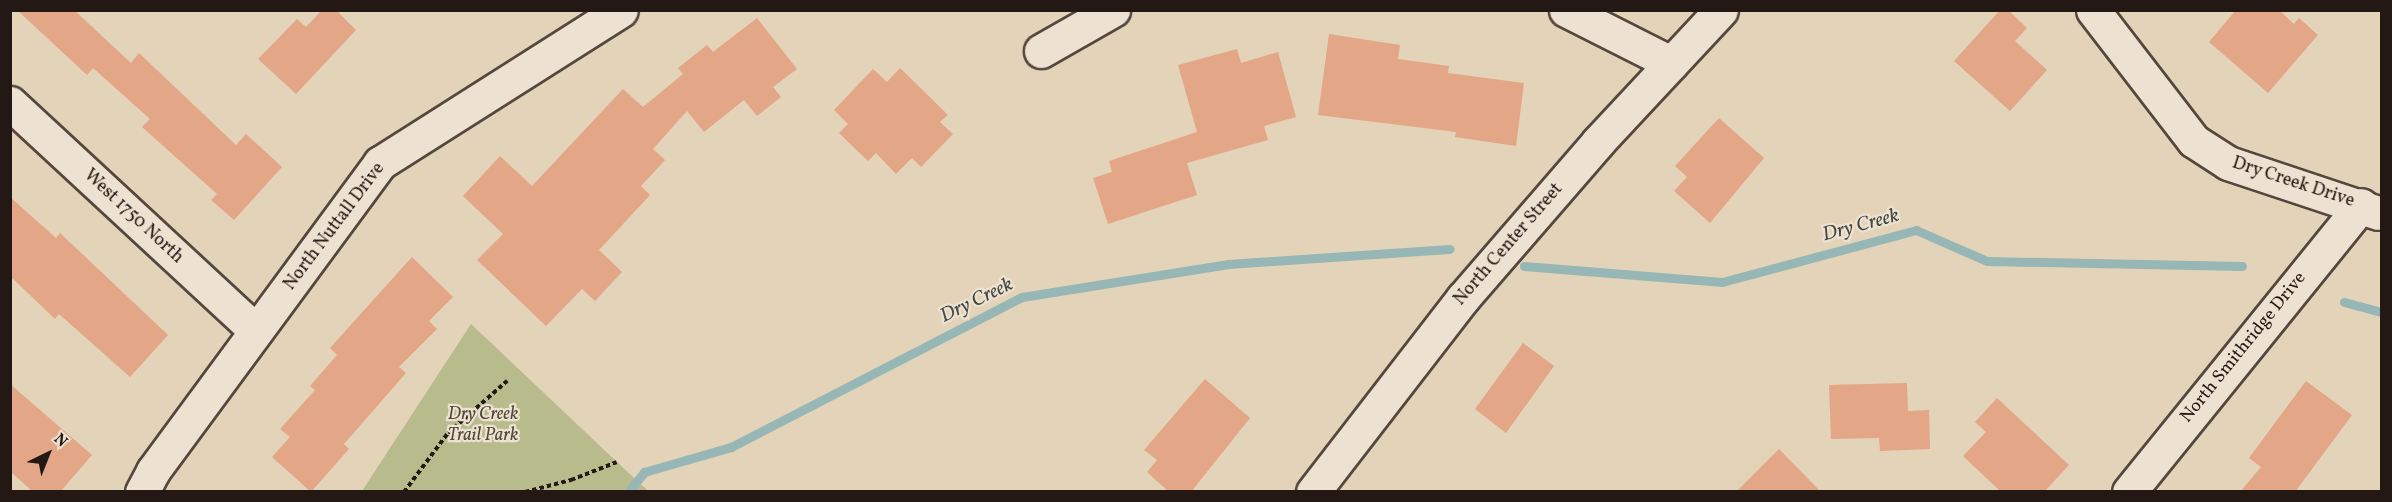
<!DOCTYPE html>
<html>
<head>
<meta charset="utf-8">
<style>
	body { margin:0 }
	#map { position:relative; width:2392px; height:502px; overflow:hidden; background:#e3d3b8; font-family:Vollkorn,serif }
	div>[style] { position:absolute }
	.green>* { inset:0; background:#b8bb8b }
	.stream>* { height:9px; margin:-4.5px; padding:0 4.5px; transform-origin:4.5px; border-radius:4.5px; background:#96b7b5 }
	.building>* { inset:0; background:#e3a687 }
	.path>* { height:4px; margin-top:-2px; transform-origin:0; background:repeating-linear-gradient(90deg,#241814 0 4.5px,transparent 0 7.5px) }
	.roads { filter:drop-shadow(2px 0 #54473d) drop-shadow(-2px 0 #54473d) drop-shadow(0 2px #54473d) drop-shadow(0 -2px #54473d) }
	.minor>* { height:33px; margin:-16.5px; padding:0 16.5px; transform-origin:16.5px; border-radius:16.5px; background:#ede2d1 }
	.tertiary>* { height:33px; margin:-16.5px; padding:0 16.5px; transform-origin:16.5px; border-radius:16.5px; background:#ede2d1 }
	span { translate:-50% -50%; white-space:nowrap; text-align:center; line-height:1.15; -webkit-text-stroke:4.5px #ede2d1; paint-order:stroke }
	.street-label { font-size:18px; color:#241814 }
	.park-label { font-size:18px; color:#504938; font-style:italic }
	.water-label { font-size:20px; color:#464844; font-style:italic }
	.frame { position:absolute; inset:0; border:12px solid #241814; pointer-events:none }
	.north { position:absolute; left:18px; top:424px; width:60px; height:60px; -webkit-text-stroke:4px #ede2d1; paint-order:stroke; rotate:43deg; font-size:16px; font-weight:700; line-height:24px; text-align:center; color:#241814 }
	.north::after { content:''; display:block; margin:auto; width:21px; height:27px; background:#241814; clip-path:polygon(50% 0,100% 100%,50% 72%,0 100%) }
</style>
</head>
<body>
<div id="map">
	<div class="green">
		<i style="clip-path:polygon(471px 324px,617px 462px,648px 491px,362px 491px)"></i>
	</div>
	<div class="stream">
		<i style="left:1524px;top:266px;width:199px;rotate:4.6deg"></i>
		<i style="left:1722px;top:282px;width:201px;rotate:-15deg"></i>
		<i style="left:1916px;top:230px;width:77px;rotate:23.6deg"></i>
		<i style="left:1987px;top:261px;width:255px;rotate:1.1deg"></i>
		<i style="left:2344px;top:302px;width:39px;rotate:15deg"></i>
		<i style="left:628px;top:492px;width:26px;rotate:-51deg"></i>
		<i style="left:644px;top:472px;width:91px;rotate:-16deg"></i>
		<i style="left:731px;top:447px;width:327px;rotate:-27.3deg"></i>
		<i style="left:1022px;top:297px;width:209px;rotate:-9.1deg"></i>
		<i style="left:1228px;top:264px;width:222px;rotate:-3.9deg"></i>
	</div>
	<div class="building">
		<i style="clip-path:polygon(17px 10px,74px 10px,131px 63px,139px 53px,236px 145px,246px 134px,282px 167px,234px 220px,211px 200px,217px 194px,142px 127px,150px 119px,93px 68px,87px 75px)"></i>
		<i style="clip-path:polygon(322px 10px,336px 10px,356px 30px,296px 94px,258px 59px,297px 19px,306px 27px)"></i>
		<i style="clip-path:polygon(2000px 10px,2008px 10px,2027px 28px,2015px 41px,2047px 70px,2010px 111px,1954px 61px)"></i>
		<i style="clip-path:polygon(2236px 10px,2279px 10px,2294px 24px,2299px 18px,2318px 35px,2268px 93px,2209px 42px)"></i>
		<i style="clip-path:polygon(757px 18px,797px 69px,773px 87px,781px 97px,757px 116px,744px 100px,704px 132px,687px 111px,653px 149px,665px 160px,641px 186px,650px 195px,599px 250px,622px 272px,595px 301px,582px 289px,546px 326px,477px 260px,503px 234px,463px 196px,500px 156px,532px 186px,623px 89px,643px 107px,683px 74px,678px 68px,707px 45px,713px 52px)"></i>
		<i style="clip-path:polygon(1329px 34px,1400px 45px,1398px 59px,1449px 66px,1448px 73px,1524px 83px,1516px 146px,1455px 137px,1456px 132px,1318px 115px)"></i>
		<i style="clip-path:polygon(1237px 49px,1241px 63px,1278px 52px,1296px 117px,1264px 126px,1268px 140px,1187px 163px,1197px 195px,1108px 224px,1093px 178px,1112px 172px,1109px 161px,1197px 132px,1178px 65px)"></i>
		<i style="clip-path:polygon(900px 68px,948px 115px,940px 122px,953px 134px,921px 167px,912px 158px,896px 174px,876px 153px,868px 161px,839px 133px,848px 124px,834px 110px,873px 69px,887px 82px)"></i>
		<i style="clip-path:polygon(1719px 118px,1764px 158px,1710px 223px,1674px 191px,1687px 177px,1675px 166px)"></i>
		<i style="clip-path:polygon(10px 197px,56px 238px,60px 233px,168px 335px,130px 377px,59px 314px,55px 319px,10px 276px)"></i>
		<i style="clip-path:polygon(412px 257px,453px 297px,429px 321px,437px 329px,399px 367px,406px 373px,344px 444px,349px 449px,311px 492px,272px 457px,290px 437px,280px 429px,315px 390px,310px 386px,337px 355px,330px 348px)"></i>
		<i style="clip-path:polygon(1523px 343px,1554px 366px,1506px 433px,1475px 409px)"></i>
		<i style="clip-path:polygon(1205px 379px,1250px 418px,1191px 492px,1169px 492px,1147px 472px,1157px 460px,1144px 450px)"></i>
		<i style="clip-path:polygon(2306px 381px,2352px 415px,2295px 492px,2240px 492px,2261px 467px,2249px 458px)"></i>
		<i style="clip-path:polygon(1907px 383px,1908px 411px,1929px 410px,1930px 449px,1880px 451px,1879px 438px,1831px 439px,1829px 385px)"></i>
		<i style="clip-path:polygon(10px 384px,92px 455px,60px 492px,33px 492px,10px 471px)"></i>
		<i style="clip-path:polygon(1997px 398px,2069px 465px,2044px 492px,2001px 492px,1963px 456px,1986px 432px,1975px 422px)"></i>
		<i style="clip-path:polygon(1779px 449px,1821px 492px,1736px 492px)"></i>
	</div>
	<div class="path">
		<i style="left:404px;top:492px;width:74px;rotate:-53.3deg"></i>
		<i style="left:448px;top:433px;width:79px;rotate:-41.4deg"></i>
		<i style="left:525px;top:492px;width:48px;rotate:-14.6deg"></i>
		<i style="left:571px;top:480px;width:49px;rotate:-21.4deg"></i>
	</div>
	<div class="roads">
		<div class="minor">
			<i style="left:1566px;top:10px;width:118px;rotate:26.8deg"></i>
			<i style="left:2093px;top:10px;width:165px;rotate:52.4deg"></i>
			<i style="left:2194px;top:141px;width:40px;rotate:32.9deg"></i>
			<i style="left:2228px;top:163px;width:158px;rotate:18.4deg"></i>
			<i style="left:1041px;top:51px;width:83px;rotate:-29.7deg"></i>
			<i style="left:10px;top:103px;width:335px;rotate:42.8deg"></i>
			<i style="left:142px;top:492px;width:24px;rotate:-62deg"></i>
			<i style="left:153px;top:471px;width:383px;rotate:-53.6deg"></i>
			<i style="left:380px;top:163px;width:285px;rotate:-32.4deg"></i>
			<i style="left:2129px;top:492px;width:369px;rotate:-51deg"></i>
		</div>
		<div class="tertiary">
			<i style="left:1313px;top:492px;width:245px;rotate:-52.3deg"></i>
			<i style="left:1463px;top:298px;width:206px;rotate:-49.1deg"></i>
			<i style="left:1598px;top:142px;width:180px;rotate:-47deg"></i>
		</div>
	</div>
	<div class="street-label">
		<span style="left:2293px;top:183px;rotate:18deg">Dry Creek Drive</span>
		<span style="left:133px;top:217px;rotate:43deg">West 1750 North</span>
		<span style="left:335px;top:227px;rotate:-53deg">North Nuttall Drive</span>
		<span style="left:1509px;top:245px;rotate:-49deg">North Center Street</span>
		<span style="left:2244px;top:348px;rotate:-51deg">North Smithridge Drive</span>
	</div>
	<div class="park-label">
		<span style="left:483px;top:426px">Dry Creek<br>Trail Park</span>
	</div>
	<div class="water-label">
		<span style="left:1861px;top:226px;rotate:-15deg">Dry Creek</span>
		<span style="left:977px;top:301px;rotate:-26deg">Dry Creek</span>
	</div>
	<div class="frame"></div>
	<div class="north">N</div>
</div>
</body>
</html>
